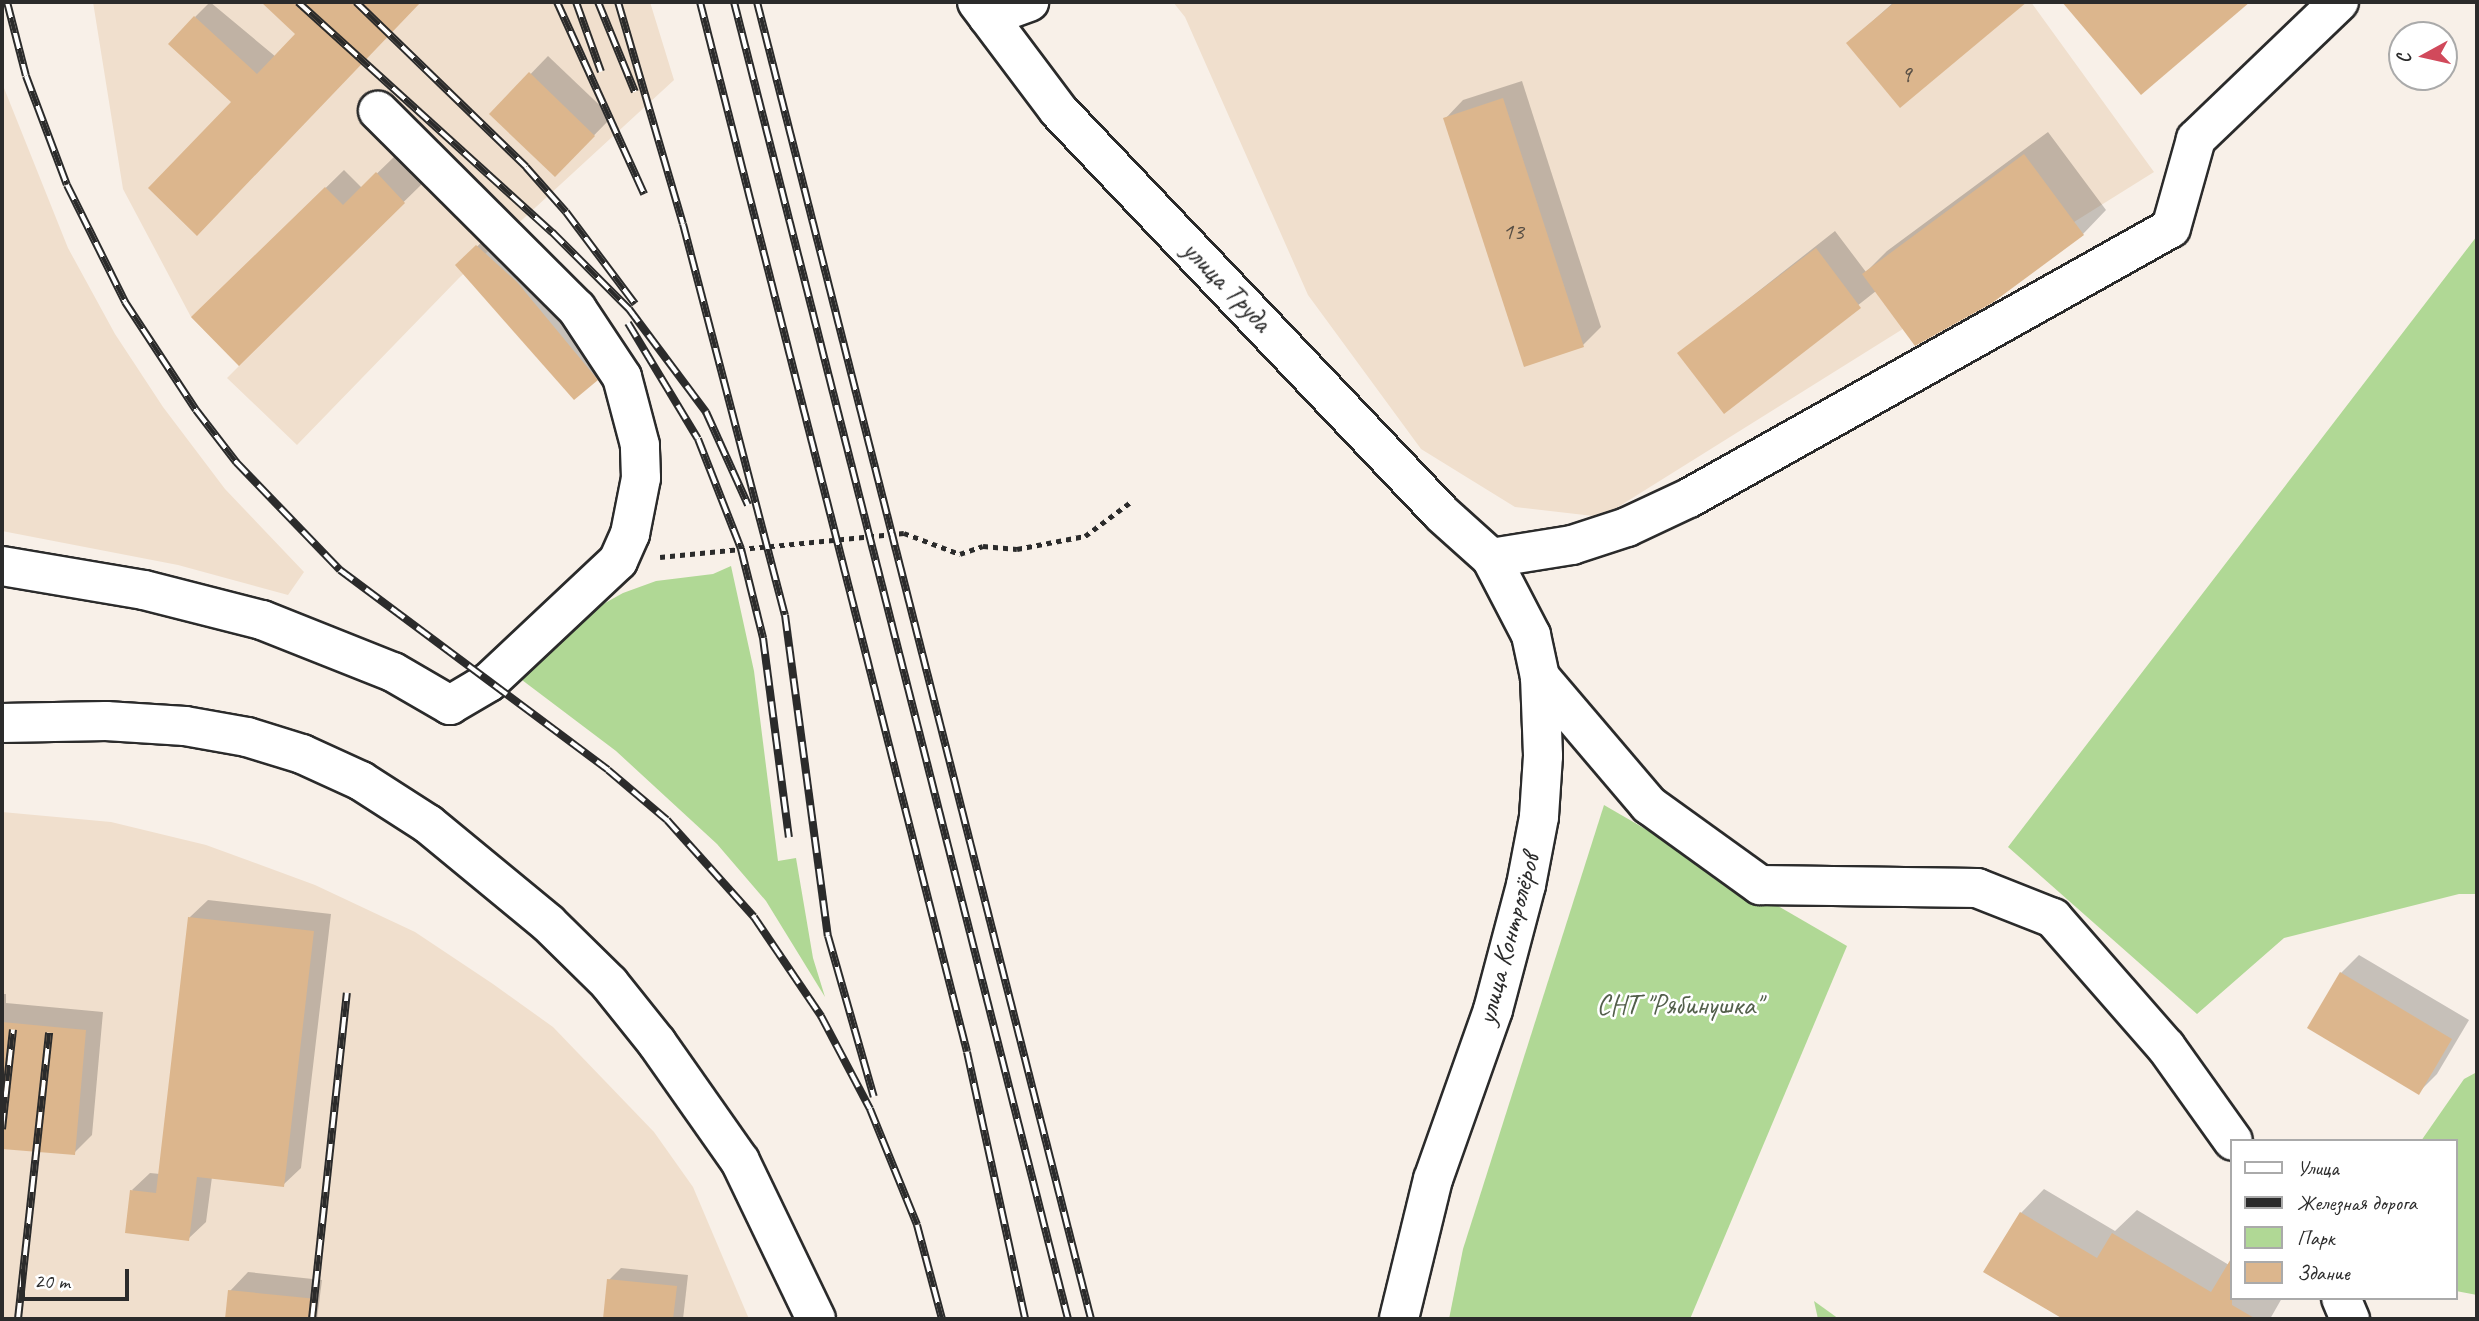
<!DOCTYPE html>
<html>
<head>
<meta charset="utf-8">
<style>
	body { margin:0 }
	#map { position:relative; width:2479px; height:1321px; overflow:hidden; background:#f8f0e8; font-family:Caveat,sans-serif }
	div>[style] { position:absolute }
	.built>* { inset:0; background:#f0dfcd }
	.green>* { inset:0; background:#b0d895 }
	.shadow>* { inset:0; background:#0003 }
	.building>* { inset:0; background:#dcb68d }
	.path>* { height:4.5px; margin-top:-2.25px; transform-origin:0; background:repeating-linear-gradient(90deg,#2b2b2b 0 5px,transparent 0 10px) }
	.roads { filter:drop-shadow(2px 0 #2b2b2b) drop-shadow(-2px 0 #2b2b2b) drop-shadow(0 2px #2b2b2b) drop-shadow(0 -2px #2b2b2b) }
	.minor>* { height:38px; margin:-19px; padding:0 19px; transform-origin:19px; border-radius:19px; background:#fff }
	.rail>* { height:8px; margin-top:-4px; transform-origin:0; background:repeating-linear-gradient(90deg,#fff 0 16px,#2b2b2b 0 32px); box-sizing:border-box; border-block:2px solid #2b2b2b }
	span { translate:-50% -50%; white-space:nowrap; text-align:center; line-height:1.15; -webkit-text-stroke:5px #fff; paint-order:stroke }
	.number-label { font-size:24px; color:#574e44 }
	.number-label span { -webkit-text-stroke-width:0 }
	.street-label { font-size:28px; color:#2b2b2b }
	.park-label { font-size:28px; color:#535f4b }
	.frame { position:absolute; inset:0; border:4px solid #2b2b2b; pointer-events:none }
	.legend { position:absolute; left:2230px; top:1139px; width:228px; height:161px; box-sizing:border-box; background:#fff; border:2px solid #aaa; margin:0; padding:9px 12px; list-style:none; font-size:21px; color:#2b2b2b }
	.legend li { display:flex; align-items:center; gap:14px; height:35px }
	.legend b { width:35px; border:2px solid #aaa }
	.north { position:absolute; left:2388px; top:21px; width:70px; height:70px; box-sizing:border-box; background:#fff; border:2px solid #aaa; border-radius:50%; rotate:262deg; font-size:19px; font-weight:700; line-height:28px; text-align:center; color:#2b2b2b }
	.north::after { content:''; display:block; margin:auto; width:24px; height:32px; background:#d1495b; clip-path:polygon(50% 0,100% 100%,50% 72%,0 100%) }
	.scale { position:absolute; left:21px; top:1269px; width:108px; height:32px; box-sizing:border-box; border:4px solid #2b2b2b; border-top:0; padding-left:9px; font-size:21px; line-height:24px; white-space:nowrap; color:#2b2b2b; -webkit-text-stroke:5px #fff; paint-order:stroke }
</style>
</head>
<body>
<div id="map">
	<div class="built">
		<i style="clip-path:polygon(93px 2px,650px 2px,674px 80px,459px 278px,297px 445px,227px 378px,239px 366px,191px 317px,123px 189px)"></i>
		<i style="clip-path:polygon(1173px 2px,2031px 2px,2154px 172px,1602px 517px,1515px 507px,1421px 449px,1308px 295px,1185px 17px)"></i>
		<i style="clip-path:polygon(2px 83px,68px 248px,115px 334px,163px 407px,225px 489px,304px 572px,288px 595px,178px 565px,2px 531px)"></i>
		<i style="clip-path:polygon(2px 812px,111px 822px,206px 845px,315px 885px,415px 932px,493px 984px,553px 1027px,654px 1132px,693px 1187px,749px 1319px,2px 1319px)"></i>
	</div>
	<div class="green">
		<i style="clip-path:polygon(2477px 236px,2477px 894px,2459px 894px,2284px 938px,2197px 1014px,2008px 847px)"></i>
		<i style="clip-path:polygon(731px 566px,754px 671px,778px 861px,796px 858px,813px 958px,825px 997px,766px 901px,717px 844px,616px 751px,522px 680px,596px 608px,623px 593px,656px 581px,713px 574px)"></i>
		<i style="clip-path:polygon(1604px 805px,1847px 946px,1690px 1319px,1449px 1319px,1463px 1249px)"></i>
		<i style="clip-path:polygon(2477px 1072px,2477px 1295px,2456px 1291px,2456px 1141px,2421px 1141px,2464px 1079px)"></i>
		<i style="clip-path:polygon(1814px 1301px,1839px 1319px,1818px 1319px)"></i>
	</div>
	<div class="shadow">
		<i style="clip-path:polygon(210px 2px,276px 57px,298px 34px,264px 2px,420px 2px,215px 215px,233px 102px,195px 17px)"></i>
		<i style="clip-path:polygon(1894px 2px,2024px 2px,1901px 105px,1848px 43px)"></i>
		<i style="clip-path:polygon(2064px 2px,2247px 2px,2141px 92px)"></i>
		<i style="clip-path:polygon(548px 56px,612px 117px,555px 175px,492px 114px)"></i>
		<i style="clip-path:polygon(1522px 81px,1601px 327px,1583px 345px,1445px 119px,1463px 100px)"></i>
		<i style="clip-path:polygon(2048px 132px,2106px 210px,2083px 234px,1876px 291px,1724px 411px,1680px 353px,1835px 231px,1866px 272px,1887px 251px)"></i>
		<i style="clip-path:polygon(395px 156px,422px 184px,239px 363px,194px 317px,344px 170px,362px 188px)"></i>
		<i style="clip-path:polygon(483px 241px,522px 276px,602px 373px,596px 378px,457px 265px)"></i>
		<i style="clip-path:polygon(208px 900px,331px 914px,301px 1168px,283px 1185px,212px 1177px,206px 1222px,188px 1239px,132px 1190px,150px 1173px,160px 1174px,190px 917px)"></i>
		<i style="clip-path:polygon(2359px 955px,2469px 1020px,2437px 1074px,2419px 1092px,2341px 973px)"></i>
		<i style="clip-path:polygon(2px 994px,6px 994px,6px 1003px,103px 1012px,92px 1135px,74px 1153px,2px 1147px)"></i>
		<i style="clip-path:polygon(2044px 1189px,2115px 1231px,2137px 1210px,2229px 1265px,2232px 1260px,2232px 1298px,2282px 1298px,2270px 1319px,2061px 1319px,2021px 1213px)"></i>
		<i style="clip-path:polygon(621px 1268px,688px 1275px,683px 1319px,605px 1319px,609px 1280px)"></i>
		<i style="clip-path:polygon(248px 1272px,322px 1280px,317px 1319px,227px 1319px,230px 1291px)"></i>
	</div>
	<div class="building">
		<i style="clip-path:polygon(261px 2px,421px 2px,197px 236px,148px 188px,231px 102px,168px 44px,194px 16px,257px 74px,295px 34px)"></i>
		<i style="clip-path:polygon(1895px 2px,2027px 2px,1900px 108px,1846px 43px)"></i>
		<i style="clip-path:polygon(2062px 2px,2250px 2px,2141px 95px)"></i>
		<i style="clip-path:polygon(529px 72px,595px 136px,555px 177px,489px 114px)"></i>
		<i style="clip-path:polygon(1503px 98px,1584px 347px,1524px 367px,1443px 118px)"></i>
		<i style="clip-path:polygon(2024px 154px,2084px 235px,1992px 303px,1915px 346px,1862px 274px)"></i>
		<i style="clip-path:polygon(376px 172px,405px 203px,239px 366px,191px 317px,325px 187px,343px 205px)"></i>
		<i style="clip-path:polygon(476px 245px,517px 282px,598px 380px,574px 400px,455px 265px)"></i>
		<i style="clip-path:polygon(1816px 248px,1861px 308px,1724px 414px,1677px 353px)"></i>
		<i style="clip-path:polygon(188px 917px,314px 931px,284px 1187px,197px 1177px,189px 1241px,125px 1233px,130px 1190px,156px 1193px)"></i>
		<i style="clip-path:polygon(2340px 972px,2452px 1039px,2419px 1095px,2307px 1028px)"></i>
		<i style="clip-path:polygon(2px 1022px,86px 1030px,75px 1155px,2px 1149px)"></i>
		<i style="clip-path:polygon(2020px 1212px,2097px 1258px,2112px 1233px,2211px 1292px,2232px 1257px,2232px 1305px,2256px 1319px,2063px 1319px,1983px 1272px)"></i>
		<i style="clip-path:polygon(607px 1279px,677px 1286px,673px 1319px,603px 1319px)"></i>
		<i style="clip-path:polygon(228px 1290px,317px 1299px,316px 1319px,225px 1319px)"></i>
	</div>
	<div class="path">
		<i style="left:660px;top:557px;width:245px;rotate:-5.6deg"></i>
		<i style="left:904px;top:533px;width:60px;rotate:20.6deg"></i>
		<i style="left:960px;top:554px;width:24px;rotate:-19deg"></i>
		<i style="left:983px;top:546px;width:34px;rotate:5deg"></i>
		<i style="left:1017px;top:549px;width:69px;rotate:-10.8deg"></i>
		<i style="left:1085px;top:536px;width:59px;rotate:-36.7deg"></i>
	</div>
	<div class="roads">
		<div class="minor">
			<i style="left:977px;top:2px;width:135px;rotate:53.1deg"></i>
			<i style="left:1058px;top:110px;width:557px;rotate:46.45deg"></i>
			<i style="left:1442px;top:514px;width:66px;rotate:41.9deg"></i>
			<i style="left:1491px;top:558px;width:87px;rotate:62.5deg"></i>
			<i style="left:1531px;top:635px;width:43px;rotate:77.9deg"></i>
			<i style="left:1540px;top:677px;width:79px;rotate:87.8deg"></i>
			<i style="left:1543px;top:756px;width:61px;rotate:93.8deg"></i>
			<i style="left:1539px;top:817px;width:69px;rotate:100.8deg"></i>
			<i style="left:1526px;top:885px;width:129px;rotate:104.8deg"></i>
			<i style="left:1493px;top:1010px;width:179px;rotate:109.5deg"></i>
			<i style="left:1433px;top:1179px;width:144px;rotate:103.7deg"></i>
			<i style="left:988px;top:17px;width:44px;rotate:-20.1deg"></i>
			<i style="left:1491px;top:558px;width:82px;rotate:-9.1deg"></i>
			<i style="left:1572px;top:545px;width:58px;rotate:-18.1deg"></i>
			<i style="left:1627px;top:527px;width:68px;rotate:-25.1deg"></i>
			<i style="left:1689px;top:498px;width:552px;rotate:-29.26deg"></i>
			<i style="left:2171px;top:228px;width:92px;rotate:-74.3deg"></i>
			<i style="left:2196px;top:139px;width:198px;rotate:-43.8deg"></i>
			<i style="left:2px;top:566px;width:144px;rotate:9.6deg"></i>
			<i style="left:144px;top:590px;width:122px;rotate:14.3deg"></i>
			<i style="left:262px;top:620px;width:141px;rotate:21.7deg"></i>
			<i style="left:393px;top:672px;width:66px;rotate:30.1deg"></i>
			<i style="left:450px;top:705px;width:45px;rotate:-30.5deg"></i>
			<i style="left:489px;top:682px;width:177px;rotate:-43.2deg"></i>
			<i style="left:618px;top:561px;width:30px;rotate:-66deg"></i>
			<i style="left:630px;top:534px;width:57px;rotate:-78.9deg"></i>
			<i style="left:641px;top:478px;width:33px;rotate:-92deg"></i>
			<i style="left:640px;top:445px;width:70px;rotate:-104.8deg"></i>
			<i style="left:622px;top:377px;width:82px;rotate:-123.5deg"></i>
			<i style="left:577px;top:309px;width:281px;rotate:-135.1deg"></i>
			<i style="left:1540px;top:677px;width:168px;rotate:49.6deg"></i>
			<i style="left:1649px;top:805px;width:137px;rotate:35.8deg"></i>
			<i style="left:1760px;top:885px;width:217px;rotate:0.8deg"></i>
			<i style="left:1977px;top:888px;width:82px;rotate:21.5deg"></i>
			<i style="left:2053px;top:918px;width:171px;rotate:48.8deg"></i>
			<i style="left:2166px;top:1047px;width:115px;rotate:54.5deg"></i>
			<i style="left:2px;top:723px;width:104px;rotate:-1.1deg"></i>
			<i style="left:106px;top:721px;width:79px;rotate:3.6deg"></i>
			<i style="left:185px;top:726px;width:63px;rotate:10.1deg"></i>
			<i style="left:247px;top:737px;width:58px;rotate:17.2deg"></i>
			<i style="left:302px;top:754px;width:65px;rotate:24.6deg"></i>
			<i style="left:361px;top:781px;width:80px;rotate:32.7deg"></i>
			<i style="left:428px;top:824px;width:156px;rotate:39.5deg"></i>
			<i style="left:548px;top:923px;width:86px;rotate:44.5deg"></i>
			<i style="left:609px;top:983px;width:77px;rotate:51.3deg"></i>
			<i style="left:657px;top:1043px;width:144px;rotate:54.9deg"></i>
			<i style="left:740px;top:1161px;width:175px;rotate:64.3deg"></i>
			<i style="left:2341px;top:1298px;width:23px;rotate:67deg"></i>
		</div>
	</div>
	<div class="rail">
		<i style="left:7px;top:2px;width:76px;rotate:75.6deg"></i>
		<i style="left:26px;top:76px;width:116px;rotate:69.4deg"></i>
		<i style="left:67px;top:185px;width:131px;rotate:63.6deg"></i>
		<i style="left:125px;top:302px;width:129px;rotate:56.7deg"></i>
		<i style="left:196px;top:410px;width:66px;rotate:52.4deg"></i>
		<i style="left:236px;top:462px;width:150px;rotate:46.1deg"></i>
		<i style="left:340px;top:570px;width:334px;rotate:36.7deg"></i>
		<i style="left:608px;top:770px;width:77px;rotate:40.3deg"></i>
		<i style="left:667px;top:820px;width:130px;rotate:48.1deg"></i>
		<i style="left:754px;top:917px;width:120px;rotate:55.9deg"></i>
		<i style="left:821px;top:1016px;width:105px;rotate:62.2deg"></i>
		<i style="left:870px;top:1109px;width:125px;rotate:67.9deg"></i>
		<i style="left:917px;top:1225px;width:97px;rotate:75.1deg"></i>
		<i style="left:298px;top:2px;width:343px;rotate:42.2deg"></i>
		<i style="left:552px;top:232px;width:109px;rotate:45deg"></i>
		<i style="left:629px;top:309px;width:129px;rotate:53.2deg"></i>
		<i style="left:706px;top:412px;width:102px;rotate:65.7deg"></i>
		<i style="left:356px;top:2px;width:237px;rotate:44.1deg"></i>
		<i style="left:526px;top:167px;width:60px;rotate:48.4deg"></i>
		<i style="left:566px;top:212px;width:115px;rotate:53.1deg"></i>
		<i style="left:557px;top:2px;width:211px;rotate:65.6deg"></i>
		<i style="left:576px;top:2px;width:74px;rotate:70.3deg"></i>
		<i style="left:598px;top:2px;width:97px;rotate:67.7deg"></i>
		<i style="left:618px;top:2px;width:231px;rotate:73.7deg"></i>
		<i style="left:683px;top:224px;width:404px;rotate:75.4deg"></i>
		<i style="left:785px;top:615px;width:324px;rotate:82.4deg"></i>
		<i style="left:828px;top:936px;width:167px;rotate:74.1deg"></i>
		<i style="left:700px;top:2px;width:1083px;rotate:75.73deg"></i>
		<i style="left:967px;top:1052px;width:273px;rotate:77.7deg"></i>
		<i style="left:734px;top:2px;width:1359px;rotate:75.77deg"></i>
		<i style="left:757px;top:2px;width:1359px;rotate:75.77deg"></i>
		<i style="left:628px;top:323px;width:135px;rotate:58.9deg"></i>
		<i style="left:698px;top:439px;width:118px;rotate:68.6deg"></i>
		<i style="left:741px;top:549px;width:92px;rotate:76.1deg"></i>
		<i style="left:763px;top:638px;width:201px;rotate:82.6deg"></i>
		<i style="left:2px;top:1129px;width:100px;rotate:-83.7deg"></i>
		<i style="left:18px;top:1319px;width:288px;rotate:-83.8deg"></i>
		<i style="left:312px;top:1319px;width:328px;rotate:-83.9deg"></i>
	</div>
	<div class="number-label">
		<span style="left:1906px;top:75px">9</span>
		<span style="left:1513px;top:232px">13</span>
	</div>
	<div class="street-label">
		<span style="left:1227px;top:286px;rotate:46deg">улица Труда</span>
		<span style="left:1508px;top:939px;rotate:-75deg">улица Контролёров</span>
	</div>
	<div class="park-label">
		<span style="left:1679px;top:1005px">СНТ "Рябинушка"</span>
	</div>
	<div class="frame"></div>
	<ul class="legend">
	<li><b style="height:9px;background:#fff"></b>Улица</li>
	<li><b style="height:9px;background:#2b2b2b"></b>Железная дорога</li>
	<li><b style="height:19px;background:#b0d895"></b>Парк</li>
	<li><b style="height:19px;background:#dcb68d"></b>Здание</li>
	</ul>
	<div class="north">С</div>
	<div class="scale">20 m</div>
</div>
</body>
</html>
